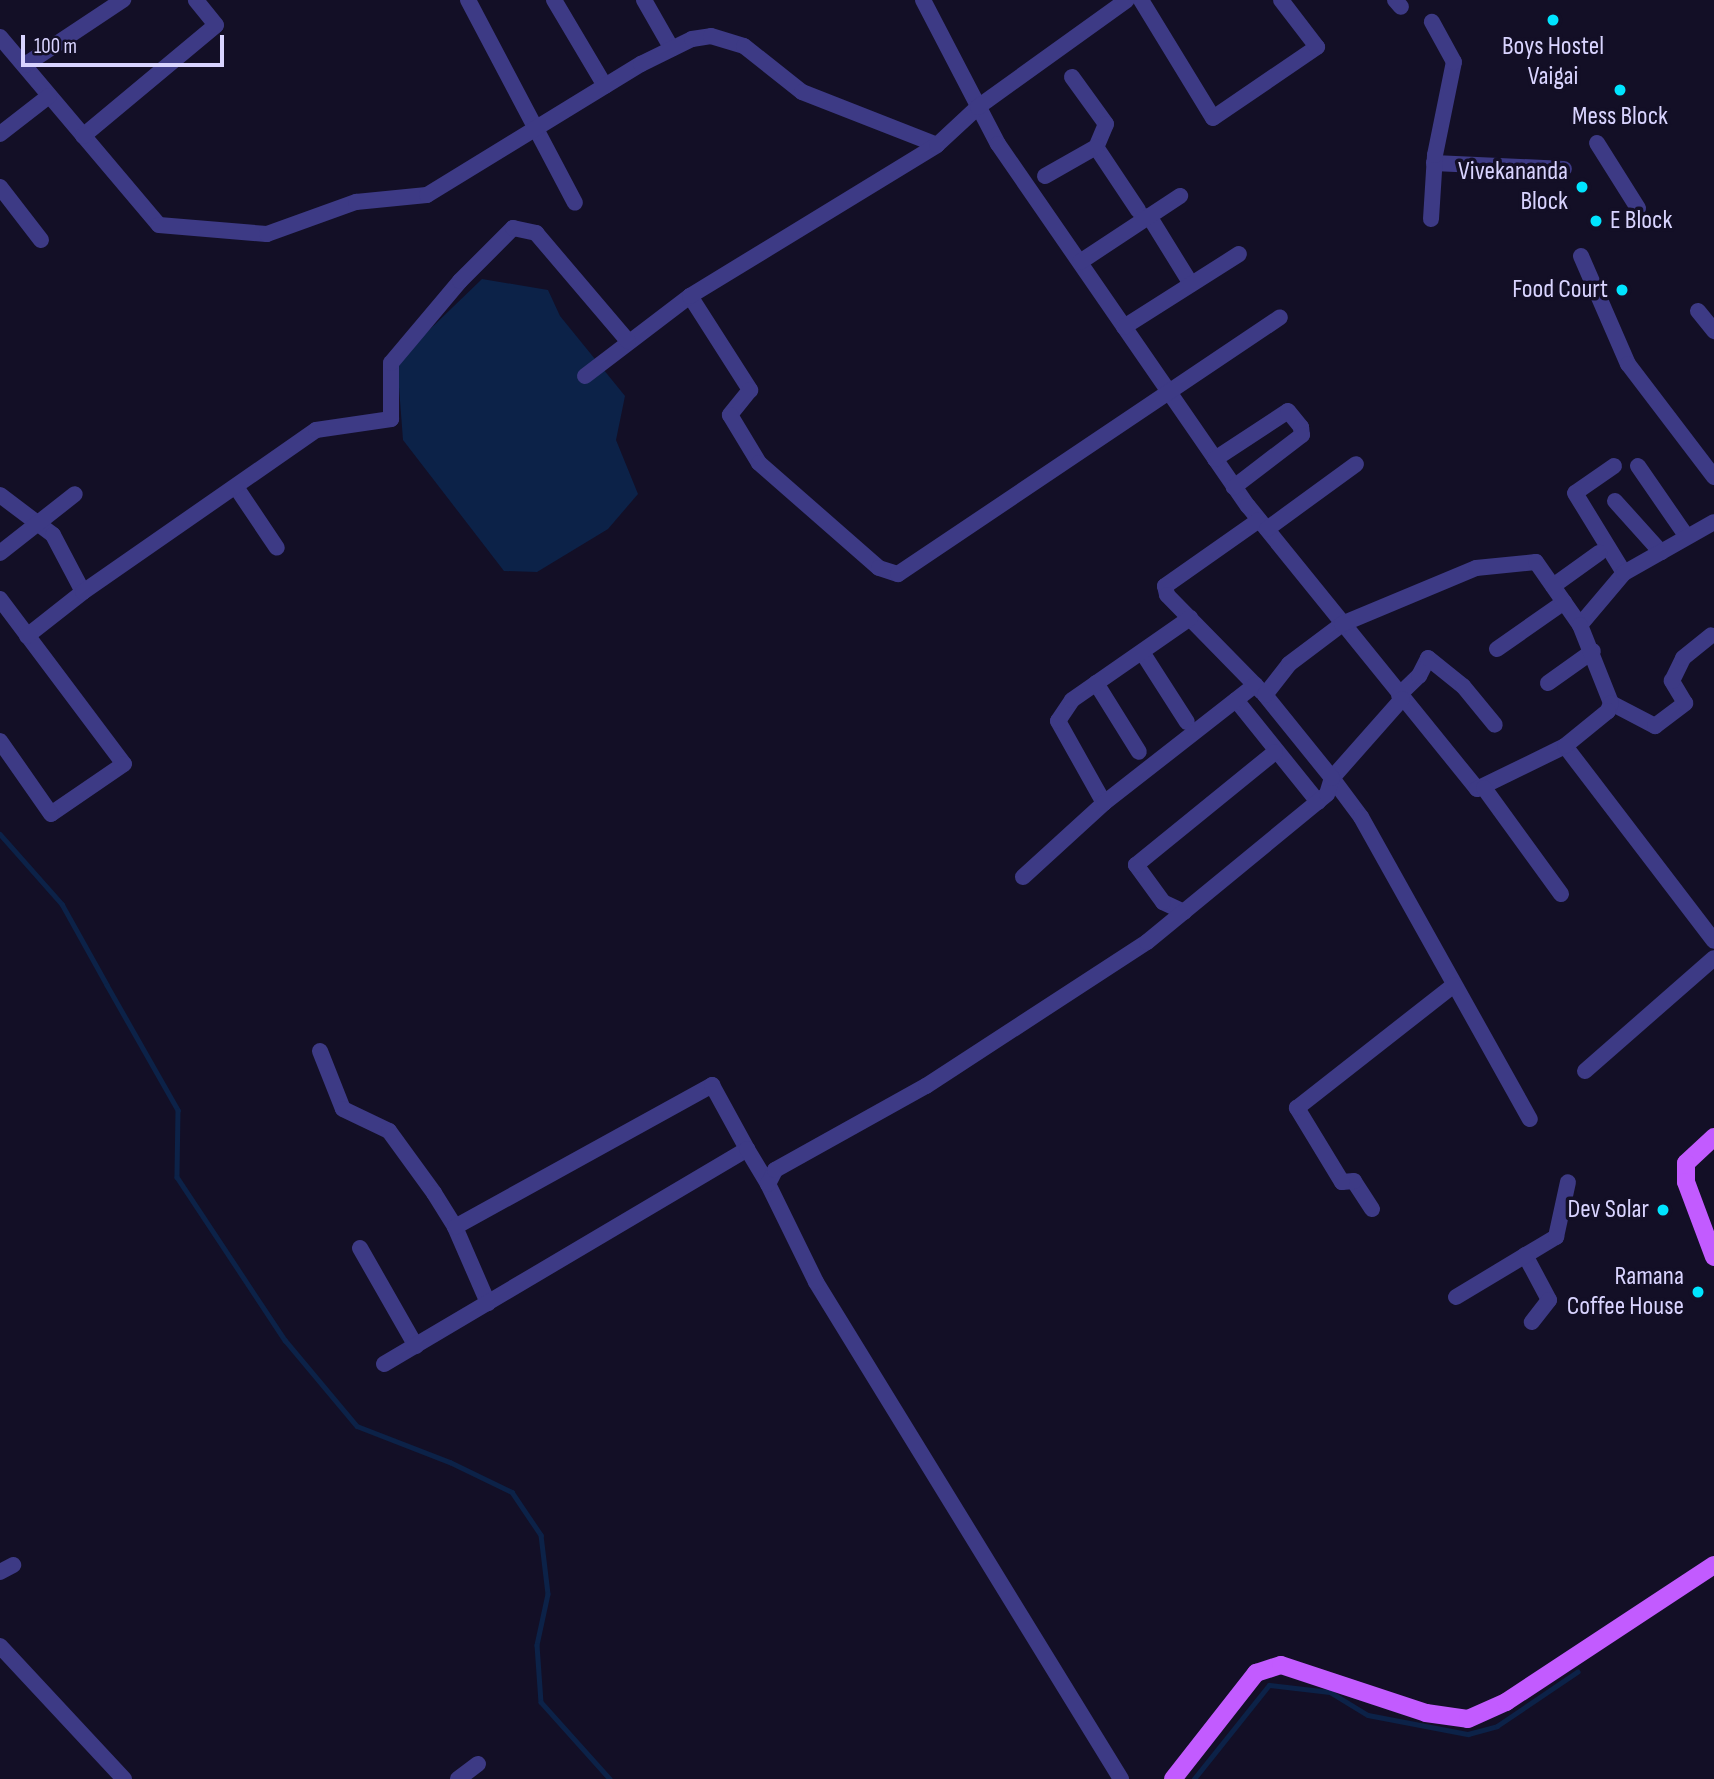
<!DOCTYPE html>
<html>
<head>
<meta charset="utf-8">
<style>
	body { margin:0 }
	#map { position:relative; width:1714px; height:1779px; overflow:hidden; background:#130f26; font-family:"Sofia Sans Condensed",sans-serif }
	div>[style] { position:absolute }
	.water>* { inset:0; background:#0c2248 }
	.stream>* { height:4.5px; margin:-2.25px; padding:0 2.25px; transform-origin:2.25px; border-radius:2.25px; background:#0c2248 }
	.minor>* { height:16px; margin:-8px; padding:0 8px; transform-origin:8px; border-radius:8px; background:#3d3a85 }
	.primary>* { height:18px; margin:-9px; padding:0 9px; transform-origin:9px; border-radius:9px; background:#c25bff }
	.dots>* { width:19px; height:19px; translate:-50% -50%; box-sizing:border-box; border:4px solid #130f26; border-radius:50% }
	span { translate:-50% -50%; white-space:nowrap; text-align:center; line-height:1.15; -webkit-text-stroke:7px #130f26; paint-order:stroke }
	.poi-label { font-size:26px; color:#d9d4ff }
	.right { translate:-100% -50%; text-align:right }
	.left { translate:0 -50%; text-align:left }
	.scale { position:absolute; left:21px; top:35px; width:203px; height:32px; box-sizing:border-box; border:4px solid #d9d4ff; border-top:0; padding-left:9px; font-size:21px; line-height:24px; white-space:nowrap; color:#d9d4ff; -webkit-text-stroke:5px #130f26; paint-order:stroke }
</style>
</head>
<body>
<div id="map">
	<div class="water">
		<i style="clip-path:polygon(482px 279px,548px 290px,560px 316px,625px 396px,616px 440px,638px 494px,608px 529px,537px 572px,504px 571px,403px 440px,397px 361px)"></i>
	</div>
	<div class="stream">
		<i style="left:0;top:834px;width:94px;rotate:48.5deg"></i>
		<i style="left:62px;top:904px;width:93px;rotate:60.9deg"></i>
		<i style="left:107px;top:985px;width:144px;rotate:60.4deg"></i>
		<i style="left:178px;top:1110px;width:67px;rotate:90.9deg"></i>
		<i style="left:177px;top:1177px;width:196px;rotate:56.5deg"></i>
		<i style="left:285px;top:1340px;width:112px;rotate:50.1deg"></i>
		<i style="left:357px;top:1426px;width:100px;rotate:21.2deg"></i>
		<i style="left:450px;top:1462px;width:69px;rotate:25.8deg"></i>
		<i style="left:512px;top:1492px;width:52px;rotate:56deg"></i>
		<i style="left:541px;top:1535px;width:59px;rotate:83.2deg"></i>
		<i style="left:548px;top:1594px;width:52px;rotate:102.2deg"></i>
		<i style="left:537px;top:1645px;width:57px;rotate:86deg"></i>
		<i style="left:541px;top:1702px;width:103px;rotate:48.1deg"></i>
		<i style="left:1194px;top:1779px;width:120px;rotate:-51.4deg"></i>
		<i style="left:1269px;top:1685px;width:61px;rotate:6.5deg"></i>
		<i style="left:1330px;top:1692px;width:44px;rotate:31.2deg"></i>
		<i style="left:1368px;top:1715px;width:102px;rotate:10.8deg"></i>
		<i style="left:1468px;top:1734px;width:30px;rotate:-15deg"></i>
		<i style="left:1497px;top:1726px;width:97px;rotate:-34deg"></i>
	</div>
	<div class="minor">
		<i style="left:468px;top:0;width:229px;rotate:62.2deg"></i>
		<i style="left:554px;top:0;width:100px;rotate:59.3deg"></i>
		<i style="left:644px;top:0;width:56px;rotate:60.3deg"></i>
		<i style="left:923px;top:0;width:162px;rotate:62.5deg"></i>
		<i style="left:998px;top:144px;width:440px;rotate:55.4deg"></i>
		<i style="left:1248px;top:506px;width:364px;rotate:51deg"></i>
		<i style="left:1477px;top:789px;width:98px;rotate:-26deg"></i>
		<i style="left:1565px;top:746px;width:245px;rotate:52.6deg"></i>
		<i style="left:1141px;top:0;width:138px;rotate:58.6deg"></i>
		<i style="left:1213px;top:118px;width:126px;rotate:-34.3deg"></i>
		<i style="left:1317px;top:47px;width:59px;rotate:-127.5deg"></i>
		<i style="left:1395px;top:0;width:9px;rotate:49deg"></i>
		<i style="left:0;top:37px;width:246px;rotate:49.8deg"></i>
		<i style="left:159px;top:225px;width:108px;rotate:4.8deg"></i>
		<i style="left:267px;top:234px;width:95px;rotate:-19.8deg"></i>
		<i style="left:356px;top:202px;width:71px;rotate:-5.6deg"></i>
		<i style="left:427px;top:195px;width:251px;rotate:-31.5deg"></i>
		<i style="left:641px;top:64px;width:57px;rotate:-26.1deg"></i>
		<i style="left:692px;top:39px;width:19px;rotate:-9deg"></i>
		<i style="left:711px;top:36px;width:34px;rotate:17deg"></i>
		<i style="left:744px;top:46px;width:74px;rotate:38.4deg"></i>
		<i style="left:802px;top:92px;width:145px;rotate:21.4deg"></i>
		<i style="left:25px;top:65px;width:118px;rotate:-33.6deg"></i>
		<i style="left:1072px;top:77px;width:58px;rotate:54.1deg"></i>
		<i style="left:1106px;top:124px;width:25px;rotate:113deg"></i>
		<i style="left:1096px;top:147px;width:76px;rotate:56.3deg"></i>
		<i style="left:0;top:134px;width:62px;rotate:-37.8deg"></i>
		<i style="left:83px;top:136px;width:173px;rotate:-39.8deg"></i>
		<i style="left:216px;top:25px;width:32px;rotate:-129deg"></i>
		<i style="left:1597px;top:143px;width:77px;rotate:57.8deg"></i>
		<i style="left:1434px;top:163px;width:130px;rotate:2.6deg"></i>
		<i style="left:1045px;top:176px;width:59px;rotate:-29.6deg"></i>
		<i style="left:0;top:187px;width:67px;rotate:52.3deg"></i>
		<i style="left:1149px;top:216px;width:80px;rotate:58.3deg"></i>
		<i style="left:1431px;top:219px;width:64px;rotate:-86.4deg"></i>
		<i style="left:1435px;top:155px;width:95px;rotate:-78.5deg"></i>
		<i style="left:1454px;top:62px;width:46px;rotate:-118.8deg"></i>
		<i style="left:1581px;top:256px;width:118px;rotate:66.5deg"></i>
		<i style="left:1628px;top:364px;width:142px;rotate:52.7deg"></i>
		<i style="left:1080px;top:262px;width:120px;rotate:-33.4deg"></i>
		<i style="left:690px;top:296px;width:112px;rotate:57.4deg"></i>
		<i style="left:750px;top:390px;width:32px;rotate:129deg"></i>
		<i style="left:730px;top:415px;width:56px;rotate:58.9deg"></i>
		<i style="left:759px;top:463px;width:159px;rotate:41.2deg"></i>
		<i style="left:879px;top:568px;width:20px;rotate:18deg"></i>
		<i style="left:898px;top:574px;width:460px;rotate:-33.9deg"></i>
		<i style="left:1698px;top:311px;width:26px;rotate:51deg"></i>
		<i style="left:1124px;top:327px;width:136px;rotate:-32.4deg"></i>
		<i style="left:585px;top:376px;width:132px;rotate:-37.3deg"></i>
		<i style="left:690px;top:296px;width:289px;rotate:-31.4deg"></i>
		<i style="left:937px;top:145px;width:56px;rotate:-42.8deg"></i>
		<i style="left:978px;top:107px;width:183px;rotate:-35.7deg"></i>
		<i style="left:1215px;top:459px;width:87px;rotate:-33.3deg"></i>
		<i style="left:1288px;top:411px;width:21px;rotate:51deg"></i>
		<i style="left:1301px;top:427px;width:8px;rotate:83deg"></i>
		<i style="left:1302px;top:435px;width:86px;rotate:142.6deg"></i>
		<i style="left:1614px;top:466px;width:47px;rotate:145.3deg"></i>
		<i style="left:1575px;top:493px;width:94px;rotate:58.5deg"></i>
		<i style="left:1638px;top:466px;width:86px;rotate:55.4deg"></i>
		<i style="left:236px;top:487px;width:73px;rotate:56.1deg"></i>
		<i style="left:0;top:495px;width:66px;rotate:37deg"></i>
		<i style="left:53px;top:535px;width:64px;rotate:62.2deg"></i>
		<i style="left:1615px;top:501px;width:69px;rotate:48deg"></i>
		<i style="left:1259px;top:520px;width:115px;rotate:144.9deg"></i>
		<i style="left:1165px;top:586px;width:9px;rotate:77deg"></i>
		<i style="left:1167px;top:595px;width:136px;rotate:45.6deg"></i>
		<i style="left:1267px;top:529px;width:110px;rotate:-36.1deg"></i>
		<i style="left:0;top:553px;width:95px;rotate:-38.2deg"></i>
		<i style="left:1553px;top:586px;width:57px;rotate:-35.7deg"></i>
		<i style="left:0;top:599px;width:206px;rotate:53.1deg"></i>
		<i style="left:124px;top:764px;width:88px;rotate:145.6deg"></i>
		<i style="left:51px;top:814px;width:89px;rotate:-124.9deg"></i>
		<i style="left:1580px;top:625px;width:68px;rotate:-49.8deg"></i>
		<i style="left:1624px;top:573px;width:103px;rotate:-29.5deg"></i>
		<i style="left:27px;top:636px;width:71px;rotate:-38.2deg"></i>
		<i style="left:83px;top:592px;width:284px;rotate:-34.8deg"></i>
		<i style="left:316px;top:430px;width:76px;rotate:-8.3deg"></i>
		<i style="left:391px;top:419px;width:56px;rotate:-90deg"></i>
		<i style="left:391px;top:363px;width:107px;rotate:-49.9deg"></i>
		<i style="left:460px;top:281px;width:75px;rotate:-45deg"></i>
		<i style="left:513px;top:228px;width:24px;rotate:12deg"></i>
		<i style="left:536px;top:233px;width:142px;rotate:49.6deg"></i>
		<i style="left:1497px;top:649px;width:82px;rotate:-35deg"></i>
		<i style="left:1142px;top:652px;width:83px;rotate:57.3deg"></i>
		<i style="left:1096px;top:683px;width:81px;rotate:58.1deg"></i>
		<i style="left:1548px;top:683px;width:55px;rotate:-35.4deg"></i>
		<i style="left:1399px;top:695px;width:28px;rotate:-44deg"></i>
		<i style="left:1419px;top:676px;width:20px;rotate:-63deg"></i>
		<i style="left:1428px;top:658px;width:45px;rotate:38.7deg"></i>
		<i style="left:1463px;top:686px;width:50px;rotate:50.6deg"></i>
		<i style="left:1402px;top:699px;width:106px;rotate:131.5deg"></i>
		<i style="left:1332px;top:778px;width:49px;rotate:53.4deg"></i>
		<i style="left:1361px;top:817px;width:346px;rotate:60.8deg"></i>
		<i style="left:1236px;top:700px;width:131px;rotate:51.2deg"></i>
		<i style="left:1611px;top:703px;width:50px;rotate:27.6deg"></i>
		<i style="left:1655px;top:726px;width:38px;rotate:-37deg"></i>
		<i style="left:1685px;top:703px;width:26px;rotate:-121deg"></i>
		<i style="left:1672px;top:681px;width:25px;rotate:-64deg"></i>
		<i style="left:1683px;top:658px;width:36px;rotate:-39deg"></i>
		<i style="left:1484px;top:788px;width:131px;rotate:54deg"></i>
		<i style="left:1104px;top:803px;width:94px;rotate:-119.3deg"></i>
		<i style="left:1058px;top:721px;width:25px;rotate:-56deg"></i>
		<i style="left:1072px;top:700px;width:144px;rotate:-34.8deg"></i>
		<i style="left:1023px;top:877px;width:110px;rotate:-42.4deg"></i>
		<i style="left:1104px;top:803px;width:192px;rotate:-38deg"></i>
		<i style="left:1184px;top:912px;width:23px;rotate:-155deg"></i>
		<i style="left:1163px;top:902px;width:46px;rotate:-126.1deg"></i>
		<i style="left:1136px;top:865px;width:179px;rotate:-39.1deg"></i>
		<i style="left:320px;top:1051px;width:62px;rotate:68.4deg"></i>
		<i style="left:343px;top:1109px;width:51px;rotate:25.6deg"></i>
		<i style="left:389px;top:1131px;width:77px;rotate:54deg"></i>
		<i style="left:434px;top:1193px;width:40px;rotate:58deg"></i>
		<i style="left:455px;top:1227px;width:83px;rotate:66.5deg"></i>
		<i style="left:1585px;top:1071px;width:171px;rotate:-41.2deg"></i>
		<i style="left:1372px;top:1209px;width:33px;rotate:-123deg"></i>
		<i style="left:1354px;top:1181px;width:12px;rotate:175deg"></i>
		<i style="left:1342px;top:1182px;width:87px;rotate:-121.3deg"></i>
		<i style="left:1297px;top:1108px;width:199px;rotate:-38.1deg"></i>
		<i style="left:455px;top:1227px;width:294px;rotate:-28.9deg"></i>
		<i style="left:712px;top:1085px;width:73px;rotate:61.3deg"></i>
		<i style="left:360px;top:1248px;width:113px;rotate:60.3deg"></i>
		<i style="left:1525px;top:1255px;width:51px;rotate:61.9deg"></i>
		<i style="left:1549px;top:1300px;width:28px;rotate:128deg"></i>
		<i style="left:1456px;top:1297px;width:117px;rotate:-31deg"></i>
		<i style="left:1556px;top:1237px;width:56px;rotate:-77.7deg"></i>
		<i style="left:384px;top:1364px;width:422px;rotate:-30.6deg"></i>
		<i style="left:747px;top:1149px;width:41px;rotate:59deg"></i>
		<i style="left:0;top:1572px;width:15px;rotate:-28deg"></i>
		<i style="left:0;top:1646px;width:182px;rotate:47deg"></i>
		<i style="left:458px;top:1779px;width:25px;rotate:-37deg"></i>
		<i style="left:1121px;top:1779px;width:583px;rotate:-121.54deg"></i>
		<i style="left:816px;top:1282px;width:109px;rotate:-116.1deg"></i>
		<i style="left:768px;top:1184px;width:16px;rotate:-63deg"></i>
		<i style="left:775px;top:1170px;width:173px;rotate:-29.1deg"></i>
		<i style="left:926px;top:1086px;width:264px;rotate:-33.1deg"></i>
		<i style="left:1147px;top:942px;width:233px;rotate:-39.4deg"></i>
		<i style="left:1327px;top:794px;width:17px;rotate:-73deg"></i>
		<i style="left:1332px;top:778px;width:107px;rotate:-128.9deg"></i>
		<i style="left:1265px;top:695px;width:39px;rotate:-52deg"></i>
		<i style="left:1289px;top:664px;width:66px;rotate:-37deg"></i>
		<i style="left:1342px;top:624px;width:145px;rotate:-22.7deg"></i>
		<i style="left:1476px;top:568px;width:60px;rotate:-5.7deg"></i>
		<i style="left:1536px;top:562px;width:77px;rotate:55.1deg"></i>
		<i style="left:1580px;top:625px;width:84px;rotate:68.3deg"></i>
		<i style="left:1611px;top:703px;width:9px;rotate:111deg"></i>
		<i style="left:1608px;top:711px;width:55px;rotate:140.9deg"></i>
	</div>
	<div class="primary">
		<i style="left:1714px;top:1137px;width:38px;rotate:137deg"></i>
		<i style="left:1686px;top:1163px;width:19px;rotate:90deg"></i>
		<i style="left:1686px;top:1182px;width:80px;rotate:69.5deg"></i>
		<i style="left:1173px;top:1779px;width:135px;rotate:-51.9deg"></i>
		<i style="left:1256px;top:1673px;width:26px;rotate:-18deg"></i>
		<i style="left:1281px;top:1665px;width:153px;rotate:18.3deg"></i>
		<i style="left:1426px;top:1713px;width:42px;rotate:8.1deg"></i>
		<i style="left:1468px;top:1719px;width:42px;rotate:-24.1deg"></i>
		<i style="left:1506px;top:1702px;width:249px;rotate:-33.4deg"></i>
	</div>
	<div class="dots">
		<i style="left:1553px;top:20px;background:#00e5ff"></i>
		<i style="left:1620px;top:90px;background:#00e5ff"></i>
		<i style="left:1582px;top:187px;background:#00e5ff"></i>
		<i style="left:1596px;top:221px;background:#00e5ff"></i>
		<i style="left:1622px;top:290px;background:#00e5ff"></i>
		<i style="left:1663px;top:1210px;background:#00e5ff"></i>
		<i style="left:1698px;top:1292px;background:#00e5ff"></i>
	</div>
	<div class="poi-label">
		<span style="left:1553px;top:62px">Boys Hostel<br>Vaigai</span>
		<span style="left:1620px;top:117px">Mess Block</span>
		<span class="right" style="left:1568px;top:187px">Vivekananda<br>Block</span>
		<span class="left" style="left:1610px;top:221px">E Block</span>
		<span class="right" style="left:1608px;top:290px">Food Court</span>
		<span class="right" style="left:1649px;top:1210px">Dev Solar</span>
		<span class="right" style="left:1684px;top:1292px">Ramana<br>Coffee House</span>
	</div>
	<div class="scale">100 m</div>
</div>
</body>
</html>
